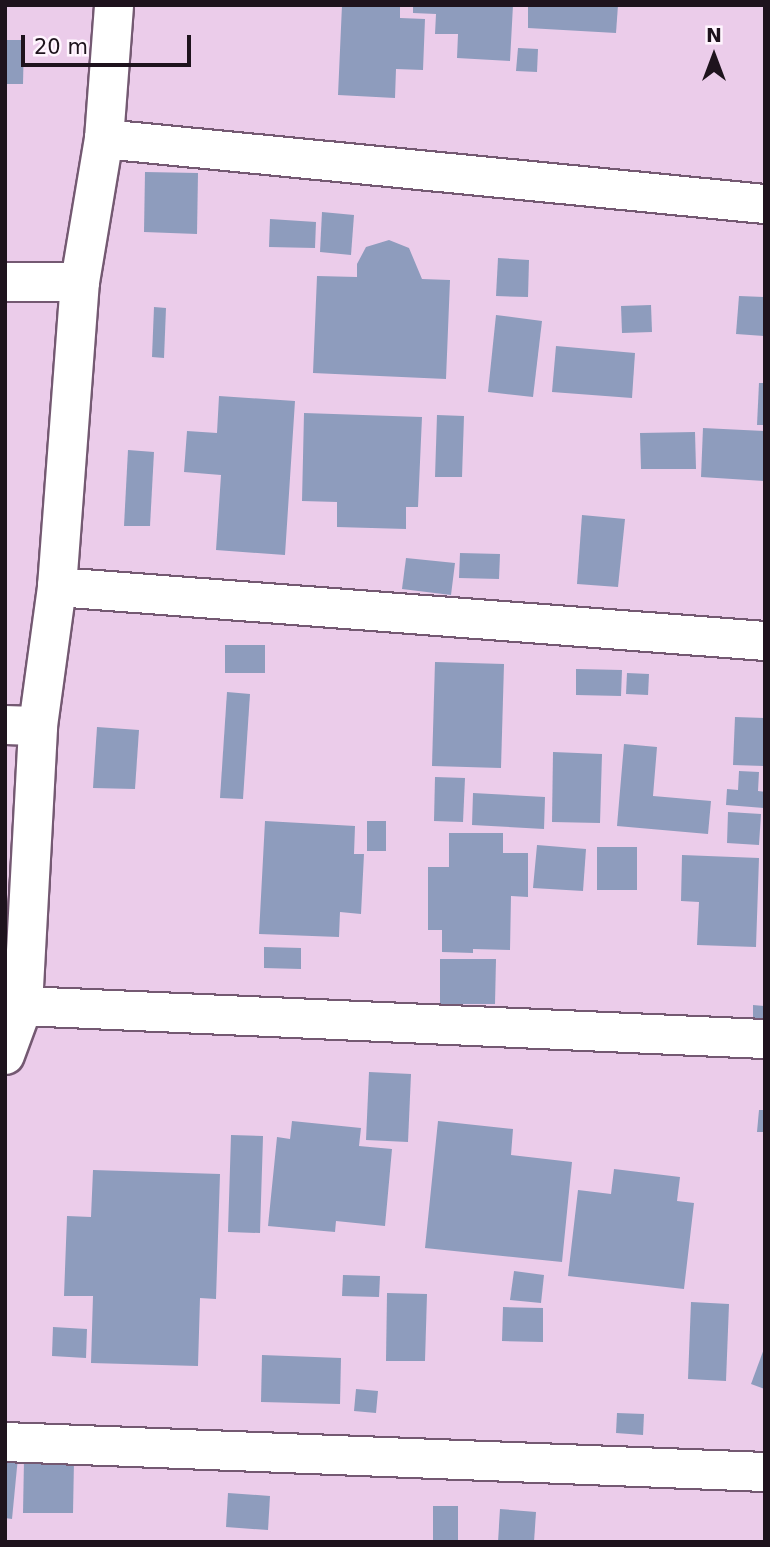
<!DOCTYPE html>
<html>
<head>
<meta charset="utf-8">
<style>
	body { margin:0 }
	#map { position:relative; width:770px; height:1547px; overflow:hidden; background:#ebccea; font-family:"DejaVu Sans",sans-serif }
	div>[style] { position:absolute }
	.building>* { inset:0; background:#8e9cbd }
	.roads { filter:drop-shadow(2px 0 #745972) drop-shadow(-2px 0 #745972) drop-shadow(0 2px #745972) drop-shadow(0 -2px #745972) }
	.minor>* { height:38px; margin:-19px; padding:0 19px; transform-origin:19px; border-radius:19px; background:#fff }
	span { translate:-50% -50%; white-space:nowrap; text-align:center; line-height:1.15; -webkit-text-stroke:7px #fff5fe; paint-order:stroke }
	.frame { position:absolute; inset:0; border:7px solid #1e131d; pointer-events:none }
	.north { position:absolute; left:679px; top:21px; width:70px; height:70px; -webkit-text-stroke:5px #fff5fe; paint-order:stroke; rotate:0deg; font-size:19px; font-weight:700; line-height:28px; text-align:center; color:#1e131d }
	.north::after { content:''; display:block; margin:auto; width:24px; height:32px; background:#1e131d; clip-path:polygon(50% 0,100% 100%,50% 72%,0 100%) }
	.scale { position:absolute; left:21px; top:35px; width:170px; height:32px; box-sizing:border-box; border:4px solid #1e131d; border-top:0; padding-left:9px; font-size:21px; line-height:24px; white-space:nowrap; color:#1e131d; -webkit-text-stroke:5px #fff5fe; paint-order:stroke }
</style>
</head>
<body>
<div id="map">
	<div class="building">
		<i style="clip-path:polygon(342px 5px,400px 5px,400px 18px,425px 19px,423px 70px,396px 69px,395px 98px,338px 95px)"></i>
		<i style="clip-path:polygon(413px 5px,513px 5px,510px 61px,457px 58px,458px 34px,435px 34px,436px 14px,413px 13px)"></i>
		<i style="clip-path:polygon(528px 5px,618px 5px,616px 33px,528px 28px)"></i>
		<i style="clip-path:polygon(5px 40px,24px 40px,23px 84px,5px 84px)"></i>
		<i style="clip-path:polygon(518px 48px,538px 49px,537px 72px,516px 71px)"></i>
		<i style="clip-path:polygon(145px 172px,198px 173px,197px 234px,144px 232px)"></i>
		<i style="clip-path:polygon(322px 212px,354px 215px,351px 255px,320px 252px)"></i>
		<i style="clip-path:polygon(270px 219px,316px 222px,315px 248px,269px 247px)"></i>
		<i style="clip-path:polygon(389px 240px,409px 248px,422px 279px,450px 280px,446px 379px,313px 373px,317px 276px,357px 277px,357px 264px,366px 247px)"></i>
		<i style="clip-path:polygon(498px 258px,529px 260px,528px 297px,496px 296px)"></i>
		<i style="clip-path:polygon(739px 296px,765px 297px,765px 336px,736px 334px)"></i>
		<i style="clip-path:polygon(651px 305px,652px 332px,622px 333px,621px 306px)"></i>
		<i style="clip-path:polygon(154px 307px,166px 308px,164px 358px,152px 357px)"></i>
		<i style="clip-path:polygon(496px 315px,542px 321px,533px 397px,488px 392px)"></i>
		<i style="clip-path:polygon(556px 346px,635px 353px,632px 398px,552px 392px)"></i>
		<i style="clip-path:polygon(759px 383px,765px 383px,765px 425px,757px 425px)"></i>
		<i style="clip-path:polygon(219px 396px,295px 401px,285px 555px,216px 550px,221px 475px,184px 472px,187px 431px,217px 433px)"></i>
		<i style="clip-path:polygon(304px 413px,422px 417px,418px 507px,406px 507px,406px 529px,337px 527px,337px 502px,302px 501px)"></i>
		<i style="clip-path:polygon(437px 415px,464px 416px,462px 477px,435px 477px)"></i>
		<i style="clip-path:polygon(703px 428px,765px 431px,765px 481px,701px 477px)"></i>
		<i style="clip-path:polygon(695px 432px,696px 469px,641px 469px,640px 433px)"></i>
		<i style="clip-path:polygon(128px 450px,154px 452px,150px 526px,124px 526px)"></i>
		<i style="clip-path:polygon(582px 515px,625px 519px,618px 587px,577px 584px)"></i>
		<i style="clip-path:polygon(460px 553px,500px 554px,499px 579px,459px 578px)"></i>
		<i style="clip-path:polygon(406px 558px,455px 563px,451px 595px,402px 589px)"></i>
		<i style="clip-path:polygon(225px 645px,265px 645px,265px 673px,225px 673px)"></i>
		<i style="clip-path:polygon(435px 662px,504px 664px,501px 768px,432px 766px)"></i>
		<i style="clip-path:polygon(576px 669px,622px 670px,621px 696px,576px 695px)"></i>
		<i style="clip-path:polygon(627px 673px,649px 674px,648px 695px,626px 694px)"></i>
		<i style="clip-path:polygon(227px 692px,250px 694px,243px 799px,220px 798px)"></i>
		<i style="clip-path:polygon(735px 717px,765px 718px,765px 766px,733px 765px)"></i>
		<i style="clip-path:polygon(97px 727px,139px 730px,135px 789px,93px 788px)"></i>
		<i style="clip-path:polygon(624px 744px,657px 747px,653px 796px,711px 801px,708px 834px,617px 826px)"></i>
		<i style="clip-path:polygon(553px 752px,602px 754px,600px 823px,552px 822px)"></i>
		<i style="clip-path:polygon(739px 771px,759px 772px,758px 791px,765px 792px,765px 808px,726px 805px,727px 789px,738px 790px)"></i>
		<i style="clip-path:polygon(435px 777px,465px 778px,463px 822px,434px 821px)"></i>
		<i style="clip-path:polygon(473px 793px,545px 797px,544px 829px,472px 825px)"></i>
		<i style="clip-path:polygon(728px 812px,761px 814px,759px 845px,727px 843px)"></i>
		<i style="clip-path:polygon(265px 821px,355px 826px,354px 854px,364px 854px,361px 914px,340px 912px,339px 937px,259px 934px)"></i>
		<i style="clip-path:polygon(367px 821px,386px 821px,386px 851px,367px 851px)"></i>
		<i style="clip-path:polygon(449px 833px,503px 833px,503px 853px,528px 853px,528px 897px,511px 896px,510px 950px,473px 949px,473px 953px,442px 952px,442px 930px,428px 930px,428px 867px,449px 867px)"></i>
		<i style="clip-path:polygon(537px 845px,586px 849px,583px 891px,533px 888px)"></i>
		<i style="clip-path:polygon(597px 847px,637px 847px,637px 890px,597px 890px)"></i>
		<i style="clip-path:polygon(682px 855px,759px 858px,756px 947px,697px 945px,699px 902px,681px 901px)"></i>
		<i style="clip-path:polygon(264px 947px,301px 948px,301px 969px,264px 968px)"></i>
		<i style="clip-path:polygon(440px 959px,496px 959px,495px 1004px,440px 1004px)"></i>
		<i style="clip-path:polygon(753px 1005px,765px 1006px,765px 1022px,753px 1021px)"></i>
		<i style="clip-path:polygon(369px 1072px,411px 1074px,408px 1142px,366px 1140px)"></i>
		<i style="clip-path:polygon(759px 1110px,765px 1110px,765px 1132px,757px 1132px)"></i>
		<i style="clip-path:polygon(292px 1121px,361px 1128px,359px 1146px,392px 1149px,385px 1226px,336px 1221px,335px 1232px,268px 1226px,277px 1137px,290px 1139px)"></i>
		<i style="clip-path:polygon(438px 1121px,513px 1129px,511px 1155px,572px 1162px,562px 1262px,425px 1248px)"></i>
		<i style="clip-path:polygon(231px 1135px,263px 1136px,260px 1233px,228px 1232px)"></i>
		<i style="clip-path:polygon(614px 1169px,680px 1177px,677px 1201px,694px 1203px,684px 1289px,568px 1276px,578px 1190px,611px 1194px)"></i>
		<i style="clip-path:polygon(93px 1170px,220px 1174px,216px 1299px,200px 1298px,198px 1366px,91px 1363px,93px 1296px,64px 1296px,67px 1216px,91px 1217px)"></i>
		<i style="clip-path:polygon(514px 1271px,544px 1275px,541px 1303px,510px 1300px)"></i>
		<i style="clip-path:polygon(343px 1275px,380px 1276px,379px 1297px,342px 1296px)"></i>
		<i style="clip-path:polygon(387px 1293px,427px 1294px,425px 1361px,386px 1361px)"></i>
		<i style="clip-path:polygon(691px 1302px,729px 1304px,726px 1381px,688px 1379px)"></i>
		<i style="clip-path:polygon(503px 1307px,543px 1308px,543px 1342px,502px 1341px)"></i>
		<i style="clip-path:polygon(53px 1327px,87px 1329px,86px 1358px,52px 1356px)"></i>
		<i style="clip-path:polygon(765px 1346px,765px 1389px,751px 1384px)"></i>
		<i style="clip-path:polygon(262px 1355px,341px 1358px,340px 1404px,261px 1402px)"></i>
		<i style="clip-path:polygon(356px 1389px,378px 1391px,376px 1413px,354px 1411px)"></i>
		<i style="clip-path:polygon(617px 1413px,644px 1414px,643px 1435px,616px 1433px)"></i>
		<i style="clip-path:polygon(5px 1455px,18px 1457px,12px 1519px,5px 1518px)"></i>
		<i style="clip-path:polygon(24px 1460px,74px 1460px,73px 1513px,23px 1513px)"></i>
		<i style="clip-path:polygon(228px 1493px,270px 1496px,268px 1530px,226px 1527px)"></i>
		<i style="clip-path:polygon(433px 1506px,458px 1506px,458px 1541px,433px 1541px)"></i>
		<i style="clip-path:polygon(500px 1509px,536px 1512px,534px 1542px,498px 1542px)"></i>
	</div>
	<div class="roads">
		<div class="minor">
			<i style="left:104px;top:139px;width:664px;rotate:5.62deg"></i>
			<i style="left:5px;top:282px;width:75px"></i>
			<i style="left:57px;top:587px;width:710px;rotate:4.36deg"></i>
			<i style="left:5px;top:725px;width:33px;rotate:2deg"></i>
			<i style="left:23px;top:1006px;width:743px;rotate:2.55deg"></i>
			<i style="left:5px;top:1055px;width:52px;rotate:-69.8deg"></i>
			<i style="left:23px;top:1006px;width:280px;rotate:-86.9deg"></i>
			<i style="left:38px;top:726px;width:140px;rotate:-82.2deg"></i>
			<i style="left:57px;top:587px;width:306px;rotate:-85.7deg"></i>
			<i style="left:80px;top:282px;width:145px;rotate:-80.5deg"></i>
			<i style="left:104px;top:139px;width:134px;rotate:-85.7deg"></i>
			<i style="left:5px;top:1442px;width:761px;rotate:2.26deg"></i>
		</div>
	</div>
	<div class="frame"></div>
	<div class="north">N</div>
	<div class="scale">20 m</div>
</div>
</body>
</html>
